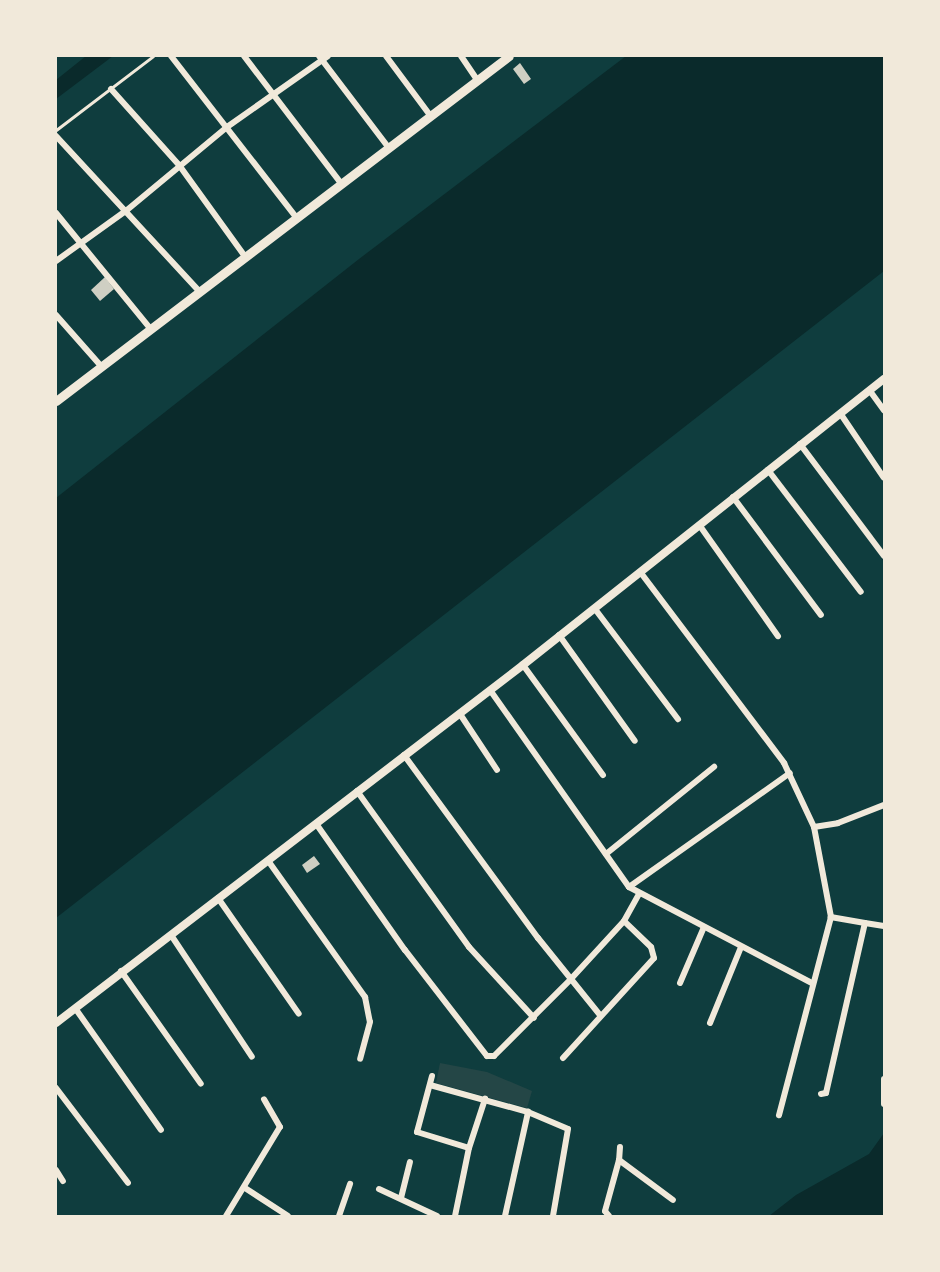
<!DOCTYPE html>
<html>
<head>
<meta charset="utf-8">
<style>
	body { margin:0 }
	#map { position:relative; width:940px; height:1272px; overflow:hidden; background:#0f3d3e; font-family:Roboto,sans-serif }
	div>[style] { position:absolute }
	.green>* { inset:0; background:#244646 }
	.water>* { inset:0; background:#0a2a2b }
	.building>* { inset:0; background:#cfcfc3 }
	.service>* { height:3px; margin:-1.5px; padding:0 1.5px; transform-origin:1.5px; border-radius:1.5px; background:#f1e9da }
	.minor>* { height:6px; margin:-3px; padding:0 3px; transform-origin:3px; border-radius:3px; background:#f1e9da }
	.tertiary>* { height:8px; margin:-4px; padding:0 4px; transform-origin:4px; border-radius:4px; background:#f1e9da }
	.secondary>* { height:9px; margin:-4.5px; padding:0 4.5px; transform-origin:4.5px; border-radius:4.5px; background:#f1e9da }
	span { translate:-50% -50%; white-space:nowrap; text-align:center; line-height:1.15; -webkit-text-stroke:4.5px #f1e9da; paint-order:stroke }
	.frame { position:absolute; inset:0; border:57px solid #f1e9da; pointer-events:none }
</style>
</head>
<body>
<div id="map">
	<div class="green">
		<i style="clip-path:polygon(440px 1063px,487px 1072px,532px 1091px,527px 1108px,436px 1083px)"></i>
	</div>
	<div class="water">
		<i style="clip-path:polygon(86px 56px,113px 56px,56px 99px,56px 80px)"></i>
		<i style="clip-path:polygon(626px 56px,884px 56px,884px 271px,56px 918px,56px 498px,359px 259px)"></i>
		<i style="clip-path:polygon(884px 1133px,884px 1216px,769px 1216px,796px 1195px,869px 1154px)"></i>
	</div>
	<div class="building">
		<i style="clip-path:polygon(520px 63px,531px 79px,524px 84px,513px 69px)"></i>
		<i style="clip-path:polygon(105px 277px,114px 289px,100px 301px,91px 290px)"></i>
		<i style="clip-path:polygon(314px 856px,320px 864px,307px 873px,302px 865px)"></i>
	</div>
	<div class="service">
		<i style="left:56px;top:130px;width:122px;rotate:-37.3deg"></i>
	</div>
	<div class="minor">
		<i style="left:171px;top:56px;width:204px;rotate:52.2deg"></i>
		<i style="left:244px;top:56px;width:158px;rotate:52.7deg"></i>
		<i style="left:319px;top:56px;width:114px;rotate:52.8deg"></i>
		<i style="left:386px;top:56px;width:72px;rotate:53.4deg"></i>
		<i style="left:461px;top:56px;width:29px;rotate:56deg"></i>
		<i style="left:111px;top:89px;width:102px;rotate:48.2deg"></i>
		<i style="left:179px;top:165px;width:111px;rotate:54.2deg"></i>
		<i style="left:56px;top:136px;width:209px;rotate:47.3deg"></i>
		<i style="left:56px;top:213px;width:147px;rotate:50.8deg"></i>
		<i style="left:56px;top:261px;width:87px;rotate:-35.7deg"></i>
		<i style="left:127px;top:210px;width:130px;rotate:-39.7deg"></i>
		<i style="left:227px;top:127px;width:123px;rotate:-35.1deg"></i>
		<i style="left:56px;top:315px;width:68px;rotate:48.6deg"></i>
		<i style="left:870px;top:391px;width:24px;rotate:54deg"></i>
		<i style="left:840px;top:413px;width:78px;rotate:55.9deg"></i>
		<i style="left:800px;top:444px;width:140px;rotate:53.1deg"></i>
		<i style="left:768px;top:470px;width:153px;rotate:52.7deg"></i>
		<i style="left:733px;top:497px;width:147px;rotate:53.3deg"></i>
		<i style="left:700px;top:526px;width:135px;rotate:54.7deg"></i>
		<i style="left:641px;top:573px;width:238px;rotate:53deg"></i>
		<i style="left:784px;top:763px;width:71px;rotate:64.9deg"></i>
		<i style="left:814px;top:827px;width:92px;rotate:79.3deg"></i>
		<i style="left:831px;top:917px;width:205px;rotate:104.7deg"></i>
		<i style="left:595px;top:609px;width:138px;rotate:53deg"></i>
		<i style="left:559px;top:635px;width:130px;rotate:54.4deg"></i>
		<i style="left:523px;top:665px;width:136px;rotate:54deg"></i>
		<i style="left:490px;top:690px;width:241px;rotate:54.8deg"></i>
		<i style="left:629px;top:887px;width:207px;rotate:27.7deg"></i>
		<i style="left:460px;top:714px;width:67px;rotate:56.5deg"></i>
		<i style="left:404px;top:755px;width:227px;rotate:53.8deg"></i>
		<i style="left:538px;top:938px;width:99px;rotate:51.2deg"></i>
		<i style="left:357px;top:791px;width:192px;rotate:54.3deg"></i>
		<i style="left:469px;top:947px;width:96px;rotate:47.5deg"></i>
		<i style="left:317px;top:825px;width:153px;rotate:54.9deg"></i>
		<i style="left:405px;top:950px;width:134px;rotate:52.3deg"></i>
		<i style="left:487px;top:1056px;width:7px"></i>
		<i style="left:494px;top:1056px;width:107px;rotate:-45deg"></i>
		<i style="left:570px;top:980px;width:80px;rotate:-47.5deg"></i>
		<i style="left:624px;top:921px;width:31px;rotate:-61deg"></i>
		<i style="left:814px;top:827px;width:24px;rotate:-9deg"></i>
		<i style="left:838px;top:823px;width:49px;rotate:-21.4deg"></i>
		<i style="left:606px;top:854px;width:139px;rotate:-38.9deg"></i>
		<i style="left:269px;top:862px;width:166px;rotate:54.6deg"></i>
		<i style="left:365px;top:997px;width:25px;rotate:79deg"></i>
		<i style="left:370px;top:1022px;width:38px;rotate:105deg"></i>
		<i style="left:629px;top:887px;width:197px;rotate:-35.3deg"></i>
		<i style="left:218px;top:898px;width:141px;rotate:55.1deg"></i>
		<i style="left:865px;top:923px;width:19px;rotate:9deg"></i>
		<i style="left:171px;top:935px;width:146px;rotate:56.4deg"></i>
		<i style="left:121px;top:971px;width:138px;rotate:54.7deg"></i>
		<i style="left:680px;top:983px;width:61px;rotate:-66.8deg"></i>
		<i style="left:75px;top:1008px;width:149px;rotate:54.8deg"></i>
		<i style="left:710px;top:1023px;width:82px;rotate:-67.8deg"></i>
		<i style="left:563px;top:1058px;width:135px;rotate:-47.7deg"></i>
		<i style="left:654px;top:958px;width:11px;rotate:-105deg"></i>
		<i style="left:651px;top:947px;width:37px;rotate:-136deg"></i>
		<i style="left:432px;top:1076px;width:58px;rotate:105deg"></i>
		<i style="left:417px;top:1132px;width:54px;rotate:17.1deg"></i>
		<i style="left:884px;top:1079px;width:25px;rotate:90deg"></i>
		<i style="left:430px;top:1085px;width:102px;rotate:15.4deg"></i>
		<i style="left:528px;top:1112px;width:43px;rotate:23deg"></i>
		<i style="left:568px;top:1129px;width:88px;rotate:99.8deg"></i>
		<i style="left:56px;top:1088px;width:119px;rotate:52.8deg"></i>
		<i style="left:821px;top:1094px;width:5px;rotate:-11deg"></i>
		<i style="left:826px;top:1093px;width:174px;rotate:-77.1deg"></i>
		<i style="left:865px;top:923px;width:35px;rotate:-170deg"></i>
		<i style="left:620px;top:1147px;width:13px;rotate:94deg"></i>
		<i style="left:619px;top:1160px;width:67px;rotate:36.5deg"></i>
		<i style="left:56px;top:1170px;width:13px;rotate:58deg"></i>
		<i style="left:245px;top:1188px;width:51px;rotate:33.1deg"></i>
		<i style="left:379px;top:1189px;width:64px;rotate:25deg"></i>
		<i style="left:401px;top:1198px;width:37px;rotate:-76deg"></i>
		<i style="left:226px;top:1216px;width:104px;rotate:-58.8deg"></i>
		<i style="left:280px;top:1127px;width:32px;rotate:-120deg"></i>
		<i style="left:339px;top:1216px;width:34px;rotate:-71deg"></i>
		<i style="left:455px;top:1216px;width:69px;rotate:-78.4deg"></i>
		<i style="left:469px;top:1148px;width:52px;rotate:-71.9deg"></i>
		<i style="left:505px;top:1216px;width:107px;rotate:-77.5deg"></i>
		<i style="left:609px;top:1216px;width:6px;rotate:-129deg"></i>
		<i style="left:605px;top:1211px;width:53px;rotate:-74.6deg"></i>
	</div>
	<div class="tertiary">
		<i style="left:56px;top:1023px;width:588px;rotate:-37.47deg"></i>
		<i style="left:523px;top:665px;width:461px;rotate:-38.4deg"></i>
	</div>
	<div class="secondary">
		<i style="left:56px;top:401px;width:569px;rotate:-37.29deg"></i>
	</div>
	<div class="frame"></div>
</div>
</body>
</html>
